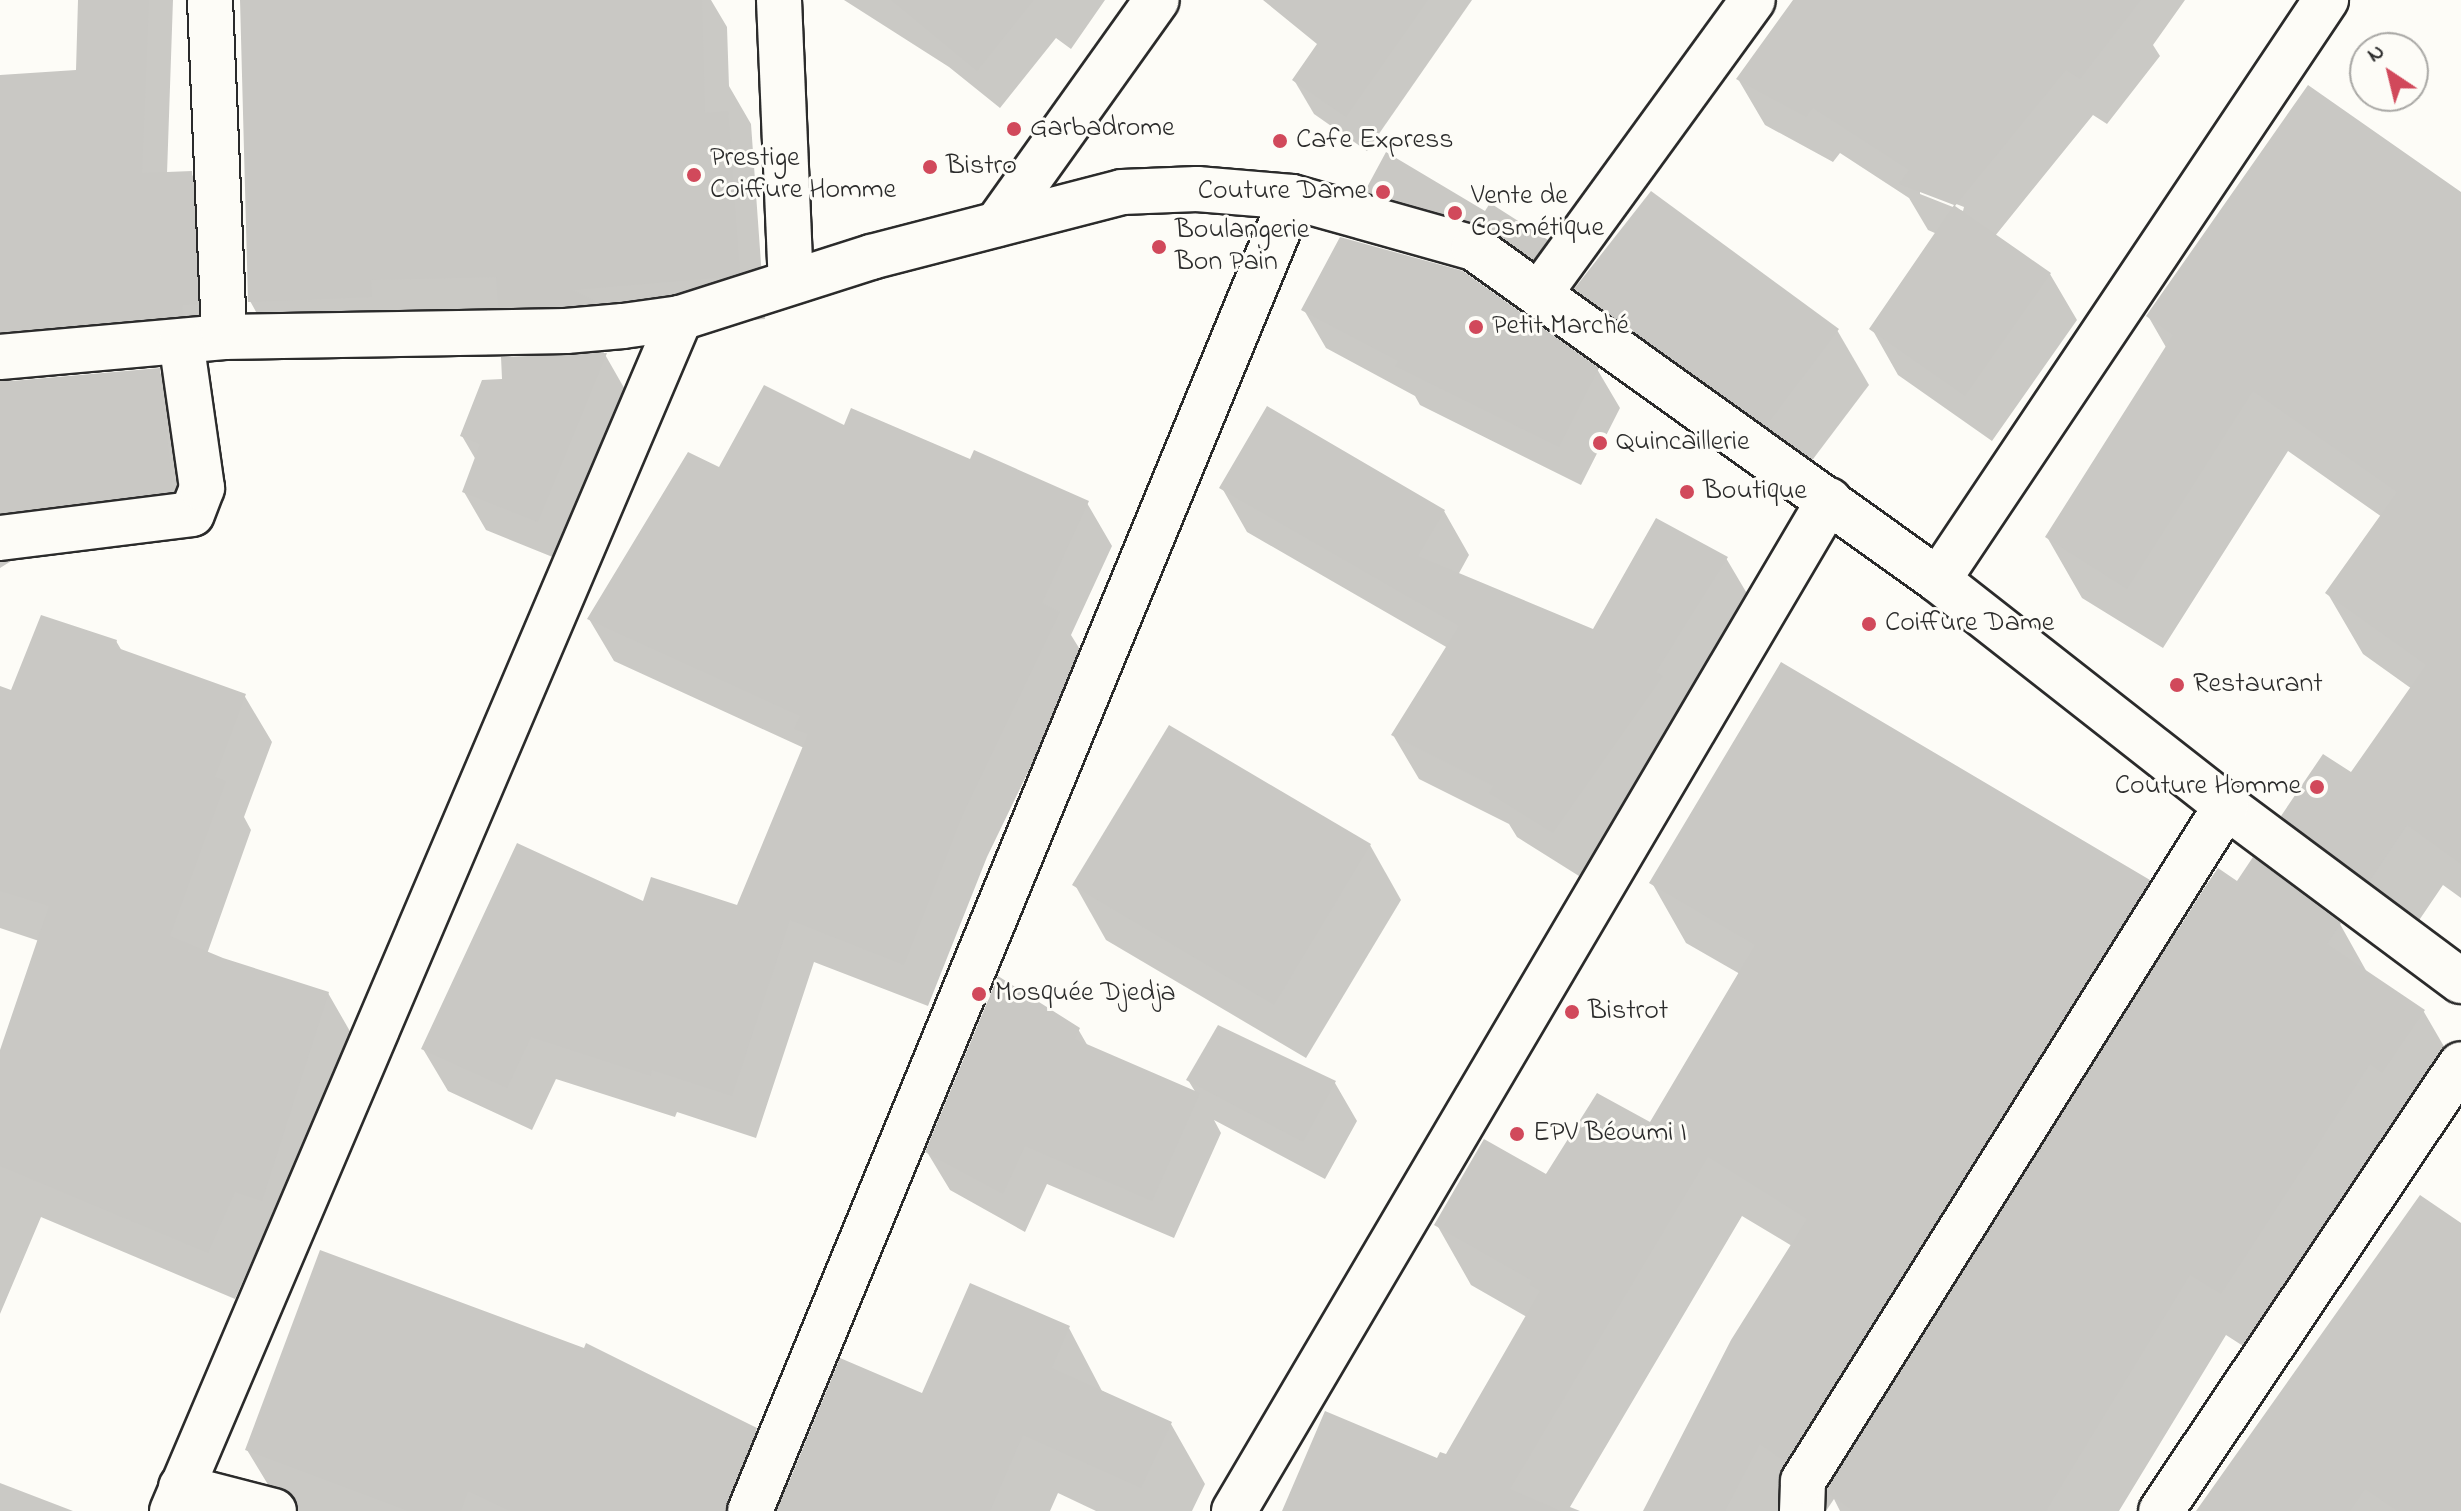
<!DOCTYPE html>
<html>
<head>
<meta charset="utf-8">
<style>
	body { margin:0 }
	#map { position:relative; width:2461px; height:1511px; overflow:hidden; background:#fdfcf7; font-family:"Indie Flower",sans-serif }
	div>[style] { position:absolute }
	.shadow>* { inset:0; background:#0003 }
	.building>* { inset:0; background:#c9c8c4 }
	.roads { filter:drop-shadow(2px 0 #2b2b2b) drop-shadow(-2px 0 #2b2b2b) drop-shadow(0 2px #2b2b2b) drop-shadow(0 -2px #2b2b2b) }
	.minor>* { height:44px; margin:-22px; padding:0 22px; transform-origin:22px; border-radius:22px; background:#fdfcf7 }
	.dots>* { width:22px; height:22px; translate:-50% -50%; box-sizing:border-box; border:4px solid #fdfcf7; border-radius:50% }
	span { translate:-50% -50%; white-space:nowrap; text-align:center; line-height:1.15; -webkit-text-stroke:6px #fdfcf7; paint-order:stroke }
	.poi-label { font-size:28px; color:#2b2b2b }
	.left { translate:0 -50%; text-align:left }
	.right { translate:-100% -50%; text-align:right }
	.north { position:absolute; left:2349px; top:32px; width:80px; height:80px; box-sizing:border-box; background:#fdfcf7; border:2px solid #a9a8a5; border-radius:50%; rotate:325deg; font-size:22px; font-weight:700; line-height:32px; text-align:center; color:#2b2b2b }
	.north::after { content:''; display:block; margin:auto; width:28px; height:36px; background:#d1495b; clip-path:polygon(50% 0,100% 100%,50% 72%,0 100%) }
</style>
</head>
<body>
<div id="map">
	<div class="shadow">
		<i style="clip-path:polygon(80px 0,173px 0,167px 174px,191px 173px,215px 215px,221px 346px,22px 374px,5px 384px,158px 370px,183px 412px,195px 533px,21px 555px,0 568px,0 77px,78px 72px)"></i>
		<i style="clip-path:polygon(242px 0,711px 0,727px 27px,729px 86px,751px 124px,765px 319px,615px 334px,624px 349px,603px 351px,627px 393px,560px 560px,486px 530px,464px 492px,476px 460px,462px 436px,504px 381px,573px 356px,573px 352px,276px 348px,250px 301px)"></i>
		<i style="clip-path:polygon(844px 0,1105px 0,1071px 49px,1056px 38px,1000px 108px,949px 67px)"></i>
		<i style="clip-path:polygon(1350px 0,1472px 0,1367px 151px,1314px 114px,1294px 80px)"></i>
		<i style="clip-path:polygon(evenodd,1795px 0,2185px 0,2153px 45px,2160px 56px,2107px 124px,2093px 115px,1995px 236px,2050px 274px,2077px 320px,1992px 441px,1898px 375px,1872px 329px,1937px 234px,1928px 230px,1909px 198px,1840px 153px,1833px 162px,1765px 125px,1738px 79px,1795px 0,1920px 190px,1964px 207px,1963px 211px,1920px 194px,1920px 190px)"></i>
		<i style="clip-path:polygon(1367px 191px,1486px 214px,1546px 242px,1557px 261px,1545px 278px,1378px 210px)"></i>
		<i style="clip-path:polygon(2461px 195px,2461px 898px,2443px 885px,2405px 941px,2318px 877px,2283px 816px,2351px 775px,2412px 689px,2363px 654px,2328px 594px,2382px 517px,2288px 451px,2163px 648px,2082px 598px,2047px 537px,2167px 349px,2148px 316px)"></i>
		<i style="clip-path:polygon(1576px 289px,1837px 330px,1869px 385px,1798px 479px,1608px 344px)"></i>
		<i style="clip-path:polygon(1304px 310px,1597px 369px,1620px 408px,1581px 485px,1420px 405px,1415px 396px,1326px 348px)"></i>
		<i style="clip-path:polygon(845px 427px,971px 461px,1087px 503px,1112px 546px,1071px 635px,1084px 656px,987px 857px,928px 1006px,814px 962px,756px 1138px,677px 1112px,675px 1117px,556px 1079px,532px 1130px,448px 1091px,423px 1049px,645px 903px,738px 908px,804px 748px,614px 661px,589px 619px,720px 470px)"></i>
		<i style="clip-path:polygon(1222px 488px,1444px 511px,1469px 555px,1458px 575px,1594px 632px,1726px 558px,1752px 602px,1687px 722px,1579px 876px,1517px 837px,1509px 824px,1419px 779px,1393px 735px,1448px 648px,1247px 532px)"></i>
		<i style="clip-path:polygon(116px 641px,122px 651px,244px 695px,272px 742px,244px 817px,251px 830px,207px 954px,328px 993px,355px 1040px,289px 1247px,262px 1238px,235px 1299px,41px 1217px,0 1314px,0 1056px,39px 941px,0 928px,0 707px,12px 693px)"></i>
		<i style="clip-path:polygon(1370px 845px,1401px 900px,1306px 1058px,1106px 940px,1075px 885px)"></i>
		<i style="clip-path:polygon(2149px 881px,2178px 933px,2237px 884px,2340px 924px,2368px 974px,2424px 1012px,2460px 1074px,2257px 1355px,2226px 1335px,2119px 1511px,1840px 1511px,1834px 1499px,1826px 1511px,1645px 1511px,1792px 1246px,1742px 1216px,1570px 1507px,1580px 1511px,1285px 1511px,1447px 1457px,1527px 1317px,1471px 1285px,1437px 1225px,1651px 1125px,1740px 974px,1686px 943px,1652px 883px)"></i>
		<i style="clip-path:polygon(1078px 1029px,1089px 1048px,1196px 1093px,1188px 1080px,1335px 1083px,1357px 1121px,1325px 1179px,1214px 1120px,1221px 1133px,1174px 1238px,1047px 1184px,1025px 1232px,950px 1190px,927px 1152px)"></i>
		<i style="clip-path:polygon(2461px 1226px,2461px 1511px,2198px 1511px)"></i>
		<i style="clip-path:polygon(1069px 1328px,1102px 1391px,1171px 1424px,1205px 1484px,1192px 1511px,1096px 1511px,1058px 1493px,1050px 1511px,284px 1511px,247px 1450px,756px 1430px,789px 1488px,923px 1395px)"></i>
		<i style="clip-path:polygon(0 1483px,73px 1511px,0 1511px)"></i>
	</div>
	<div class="building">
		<i style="clip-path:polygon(78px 0,149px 0,142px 173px,192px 171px,198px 304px,182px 305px,183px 314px,163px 317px,0 332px,0 75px,76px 70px)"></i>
		<i style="clip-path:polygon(240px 0,702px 0,705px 113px,728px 111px,740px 273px,727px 277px,573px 290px,599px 303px,565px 306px,498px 307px,496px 277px,371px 280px,372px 297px,248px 302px)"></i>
		<i style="clip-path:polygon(891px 0,1034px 0,977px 71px)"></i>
		<i style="clip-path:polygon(1263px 0,1428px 0,1346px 117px,1292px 80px,1317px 44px)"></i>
		<i style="clip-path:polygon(1793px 0,2141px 0,2080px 79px,2066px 70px,1955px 206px,2051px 273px,1965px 396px,1869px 329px,1954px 205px,1899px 184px,1909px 170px,1813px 108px,1806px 117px,1736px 79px)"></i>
		<i style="clip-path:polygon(2308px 85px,2461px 192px,2461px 864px,2407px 825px,2369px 882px,2281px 816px,2323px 754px,2351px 772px,2426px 665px,2325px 593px,2397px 492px,2253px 391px,2127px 589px,2045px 537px,2173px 335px,2146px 316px)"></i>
		<i style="clip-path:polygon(1386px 152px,1485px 211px,1490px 203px,1548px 240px,1533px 260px,1481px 224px,1365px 191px)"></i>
		<i style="clip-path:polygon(1651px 191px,1839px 329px,1766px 426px,1574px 289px)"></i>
		<i style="clip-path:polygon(1340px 237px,1463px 271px,1599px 368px,1559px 447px,1395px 366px,1398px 361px,1301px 310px)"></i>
		<i style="clip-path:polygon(607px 353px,538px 522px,462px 492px,480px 444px,460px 436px,482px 380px,502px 379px,501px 357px)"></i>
		<i style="clip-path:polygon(160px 368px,173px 491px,0 513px,0 382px)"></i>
		<i style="clip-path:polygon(764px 385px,844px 425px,851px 408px,970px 459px,974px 450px,1089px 501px,1042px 603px,1060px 612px,963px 814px,904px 965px,790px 920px,732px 1096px,652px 1070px,651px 1076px,531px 1037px,507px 1088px,421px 1049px,517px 843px,643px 901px,651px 877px,737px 905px,808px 734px,794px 729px,800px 716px,587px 619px,688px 452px,719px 467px)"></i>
		<i style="clip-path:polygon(1267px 406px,1445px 510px,1418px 556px,1593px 629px,1656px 518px,1728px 557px,1656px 672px,1663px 676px,1553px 833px,1489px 793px,1493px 786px,1391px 735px,1459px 626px,1219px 488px)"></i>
		<i style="clip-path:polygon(41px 615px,117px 640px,115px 647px,246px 694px,215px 777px,226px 781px,170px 936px,223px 958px,329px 992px,262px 1201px,235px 1192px,208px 1253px,0 1166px,0 1050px,49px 906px,0 891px,0 686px,11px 690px)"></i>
		<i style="clip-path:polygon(1781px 662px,2150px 880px,1785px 1462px,1760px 1444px,1725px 1511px,1643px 1511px,1731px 1340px,1807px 1219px,1708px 1157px,1510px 1489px,1561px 1511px,1282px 1511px,1325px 1411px,1437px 1458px,1440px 1452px,1446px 1454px,1540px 1291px,1529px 1284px,1531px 1280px,1434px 1225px,1484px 1139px,1546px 1174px,1597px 1093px,1650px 1122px,1755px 945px,1649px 883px)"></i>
		<i style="clip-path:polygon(1169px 725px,1371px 844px,1274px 1005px,1072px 885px)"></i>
		<i style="clip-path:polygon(2253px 857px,2341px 923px,2327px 944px,2425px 1010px,2382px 1073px,2370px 1064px,2221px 1294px,2190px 1275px,2046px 1511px,1853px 1511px,1828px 1493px,1828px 1489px,2203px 890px,2218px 868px,2237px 881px)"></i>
		<i style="clip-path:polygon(998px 976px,1080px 1028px,1075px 1039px,1200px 1093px,1152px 1201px,1025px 1146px,1003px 1194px,925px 1152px)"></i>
		<i style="clip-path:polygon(1218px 1025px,1336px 1081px,1303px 1142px,1186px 1080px)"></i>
		<i style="clip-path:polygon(2420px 1195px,2461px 1223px,2461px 1511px,2397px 1511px,2365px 1489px,2350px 1511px,2196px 1511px)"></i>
		<i style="clip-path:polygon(320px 1250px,584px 1348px,586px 1343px,757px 1428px,726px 1511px,510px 1511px,468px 1491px,461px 1511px,408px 1511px,245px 1450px)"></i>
		<i style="clip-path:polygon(970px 1283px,1070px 1326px,1052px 1368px,1172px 1422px,1141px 1488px,1023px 1435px,990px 1511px,777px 1511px,840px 1358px,922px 1393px)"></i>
	</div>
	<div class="roads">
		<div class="minor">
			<i style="left:210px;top:0;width:337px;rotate:87.6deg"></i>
			<i style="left:779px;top:0;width:281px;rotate:87.6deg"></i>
			<i style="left:997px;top:224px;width:275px;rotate:-54.5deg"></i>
			<i style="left:1540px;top:293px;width:362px;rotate:-54deg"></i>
			<i style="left:0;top:357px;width:225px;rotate:-5.1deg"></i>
			<i style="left:224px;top:337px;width:342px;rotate:-1deg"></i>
			<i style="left:566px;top:331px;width:57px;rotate:-5deg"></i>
			<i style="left:623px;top:326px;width:58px;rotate:-8deg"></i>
			<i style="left:680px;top:318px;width:201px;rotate:-17.7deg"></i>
			<i style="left:871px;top:257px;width:259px;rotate:-14.5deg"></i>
			<i style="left:1122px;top:192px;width:75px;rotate:-2.3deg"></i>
			<i style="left:1197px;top:189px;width:95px;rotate:4.8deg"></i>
			<i style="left:1292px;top:197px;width:189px;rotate:15.7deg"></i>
			<i style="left:1474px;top:248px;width:571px;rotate:35.58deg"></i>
			<i style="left:1938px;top:580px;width:366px;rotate:38.1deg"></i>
			<i style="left:2226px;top:806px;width:293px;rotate:36.7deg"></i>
			<i style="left:0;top:538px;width:193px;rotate:-7.1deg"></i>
			<i style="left:192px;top:514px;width:28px;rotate:-69deg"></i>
			<i style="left:202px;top:488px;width:148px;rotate:-98.1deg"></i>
			<i style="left:1938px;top:580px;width:698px;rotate:-56.22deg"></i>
			<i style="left:181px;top:1487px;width:96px;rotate:14.5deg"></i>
			<i style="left:172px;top:1511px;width:1297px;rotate:-66.93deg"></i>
			<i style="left:750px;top:1511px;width:1421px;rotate:-67.58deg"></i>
			<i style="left:1234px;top:1511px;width:1173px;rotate:-59.52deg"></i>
			<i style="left:1802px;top:1511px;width:30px;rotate:-88deg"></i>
			<i style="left:1803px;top:1481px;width:797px;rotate:-57.93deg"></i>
			<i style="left:2161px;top:1511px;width:538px;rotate:-56.13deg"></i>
		</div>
	</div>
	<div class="dots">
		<i style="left:1014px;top:129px;background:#d1495b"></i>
		<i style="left:1280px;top:141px;background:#d1495b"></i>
		<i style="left:930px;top:167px;background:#d1495b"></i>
		<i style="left:694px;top:175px;background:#d1495b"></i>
		<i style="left:1383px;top:192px;background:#d1495b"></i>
		<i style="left:1455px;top:213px;background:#d1495b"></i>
		<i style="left:1159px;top:247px;background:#d1495b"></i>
		<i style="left:1476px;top:327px;background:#d1495b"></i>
		<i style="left:1600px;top:443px;background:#d1495b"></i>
		<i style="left:1687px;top:492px;background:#d1495b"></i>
		<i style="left:1869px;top:624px;background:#d1495b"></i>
		<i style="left:2177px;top:685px;background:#d1495b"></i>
		<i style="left:2317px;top:787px;background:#d1495b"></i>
		<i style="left:979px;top:994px;background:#d1495b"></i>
		<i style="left:1572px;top:1012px;background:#d1495b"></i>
		<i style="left:1517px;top:1134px;background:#d1495b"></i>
	</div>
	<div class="poi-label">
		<span class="left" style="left:1030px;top:129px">Garbadrome</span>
		<span class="left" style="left:1296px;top:141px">Cafe Express</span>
		<span class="left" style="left:710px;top:175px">Prestige<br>Coiffure Homme</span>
		<span class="left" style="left:946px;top:167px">Bistro</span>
		<span class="right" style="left:1367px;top:192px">Couture Dame</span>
		<span class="left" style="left:1471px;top:213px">Vente de<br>Cosmétique</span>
		<span class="left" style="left:1175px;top:247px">Boulangerie<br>Bon Pain</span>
		<span class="left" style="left:1492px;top:327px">Petit Marché</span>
		<span class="left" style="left:1616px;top:443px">Quincaillerie</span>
		<span class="left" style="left:1703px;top:492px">Boutique</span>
		<span class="left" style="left:1885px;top:624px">Coiffure Dame</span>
		<span class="left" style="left:2193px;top:685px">Restaurant</span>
		<span class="right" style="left:2301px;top:787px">Couture Homme</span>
		<span class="left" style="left:995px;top:994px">Mosquée Djedja</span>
		<span class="left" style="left:1588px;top:1012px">Bistrot</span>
		<span class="left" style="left:1533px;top:1134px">EPV Béoumi I</span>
	</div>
	<div class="north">N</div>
</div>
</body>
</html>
